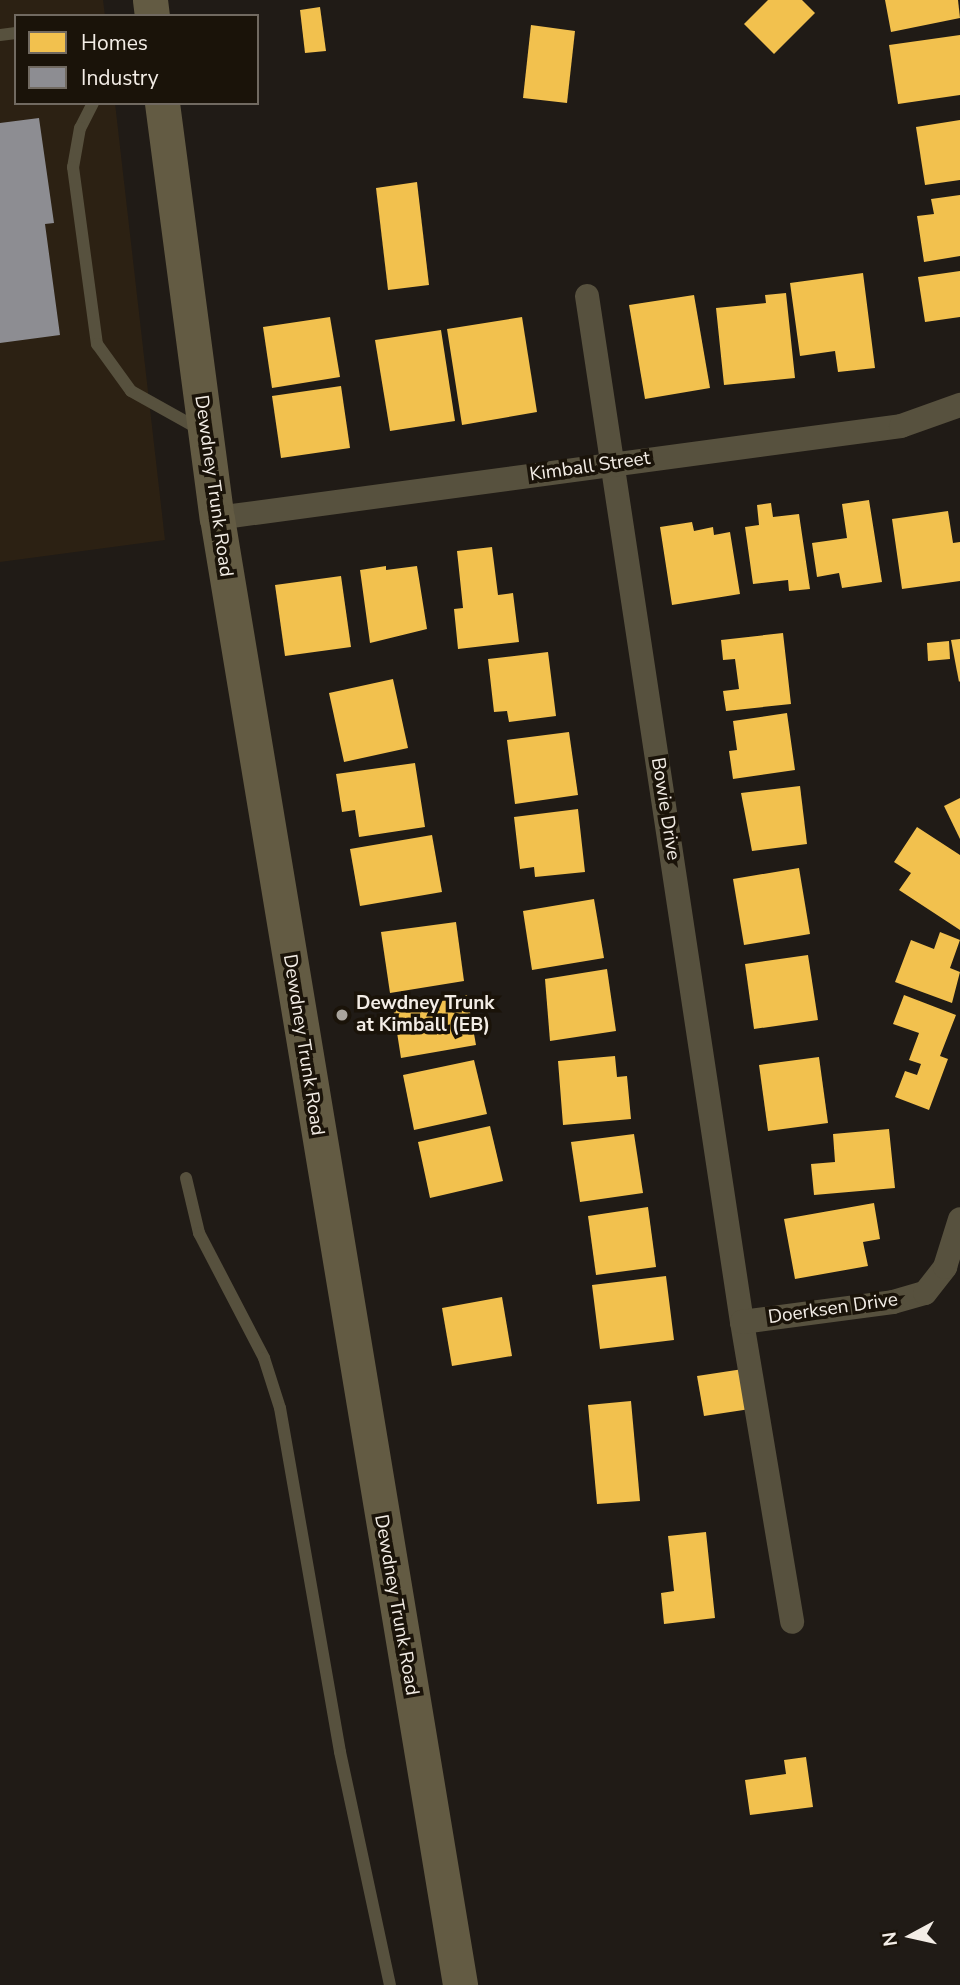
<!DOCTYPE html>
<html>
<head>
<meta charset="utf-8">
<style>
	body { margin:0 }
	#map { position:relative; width:960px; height:1985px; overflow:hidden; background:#201b16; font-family:"Nunito Sans",sans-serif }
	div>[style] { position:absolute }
	.built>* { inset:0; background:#2c2113 }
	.homes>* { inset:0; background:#f2c14e }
	.industry>* { inset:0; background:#8d8d92 }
	.lane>* { height:12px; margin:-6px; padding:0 6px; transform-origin:6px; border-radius:6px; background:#57513e }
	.street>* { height:24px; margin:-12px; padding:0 12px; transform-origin:12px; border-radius:12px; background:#57513e }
	.secondary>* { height:35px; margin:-17.5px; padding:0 17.5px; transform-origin:17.5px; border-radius:17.5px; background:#635b43 }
	.dots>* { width:19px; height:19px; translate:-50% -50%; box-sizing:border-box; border:4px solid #1a1309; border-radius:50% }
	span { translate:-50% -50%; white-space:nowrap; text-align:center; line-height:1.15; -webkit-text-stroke:7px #1a1309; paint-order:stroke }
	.street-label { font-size:19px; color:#f3ede6 }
	.poi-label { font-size:19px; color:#f3ede6; font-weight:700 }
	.left { translate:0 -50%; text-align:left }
	.legend { position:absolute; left:14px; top:14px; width:245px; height:91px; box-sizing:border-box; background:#1a1309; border:2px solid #716a61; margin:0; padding:9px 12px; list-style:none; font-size:21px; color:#f3ede6 }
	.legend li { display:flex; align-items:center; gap:14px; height:35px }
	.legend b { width:35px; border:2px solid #716a61 }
	.north { position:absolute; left:876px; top:1901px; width:70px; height:70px; -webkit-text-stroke:5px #1a1309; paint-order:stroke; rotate:262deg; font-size:19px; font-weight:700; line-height:28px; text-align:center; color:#f3ede6 }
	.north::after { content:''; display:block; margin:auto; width:24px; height:32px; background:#f3ede6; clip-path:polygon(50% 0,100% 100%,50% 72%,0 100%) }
</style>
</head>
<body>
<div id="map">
	<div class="built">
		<i style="clip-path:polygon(0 0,103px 0,105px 16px,16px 16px,16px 103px,115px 103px,165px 540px,0 562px)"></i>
	</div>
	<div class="homes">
		<i style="clip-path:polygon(768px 0,802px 0,815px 13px,774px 54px,744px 24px)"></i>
		<i style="clip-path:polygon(885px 0,958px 0,960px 18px,891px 32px)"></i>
		<i style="clip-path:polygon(320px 7px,326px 51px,305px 53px,300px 10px)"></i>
		<i style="clip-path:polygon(531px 25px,575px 31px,567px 103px,523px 98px)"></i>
		<i style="clip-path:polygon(960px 35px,960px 95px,898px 104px,889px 45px)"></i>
		<i style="clip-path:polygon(960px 120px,960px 180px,925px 185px,916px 127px)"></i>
		<i style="clip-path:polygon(417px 182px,429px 285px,388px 290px,376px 188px)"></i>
		<i style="clip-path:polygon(960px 195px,960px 256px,924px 262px,917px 216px,934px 214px,931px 199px)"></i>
		<i style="clip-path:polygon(960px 271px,960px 317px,925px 322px,918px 277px)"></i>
		<i style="clip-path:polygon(863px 273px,875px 368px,838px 372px,835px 351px,800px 356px,790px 283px)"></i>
		<i style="clip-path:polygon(786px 293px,795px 378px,724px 385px,716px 308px,766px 303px,765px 295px)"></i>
		<i style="clip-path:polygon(694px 295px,710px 388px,645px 399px,629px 305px)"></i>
		<i style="clip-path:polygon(330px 317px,340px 377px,272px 388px,263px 327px)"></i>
		<i style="clip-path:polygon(522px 317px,537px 412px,462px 425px,447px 329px)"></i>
		<i style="clip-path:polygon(441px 330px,455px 421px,390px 431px,375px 340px)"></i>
		<i style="clip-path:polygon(341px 386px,350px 448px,281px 458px,272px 396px)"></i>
		<i style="clip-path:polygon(869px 500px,882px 582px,842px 588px,839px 573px,817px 577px,812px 543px,847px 538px,842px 504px)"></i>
		<i style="clip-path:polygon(771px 503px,773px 517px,799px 514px,810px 589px,789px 591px,788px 580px,753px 584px,745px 527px,759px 525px,757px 505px)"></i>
		<i style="clip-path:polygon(948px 511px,953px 543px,960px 542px,960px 581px,902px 589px,892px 519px)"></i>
		<i style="clip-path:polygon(692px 522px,694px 531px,713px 527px,714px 535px,730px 532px,740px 594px,672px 605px,660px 527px)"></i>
		<i style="clip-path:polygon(492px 547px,498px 595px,513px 593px,519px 642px,458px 649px,454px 609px,463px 608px,457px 551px)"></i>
		<i style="clip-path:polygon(386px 566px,386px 570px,417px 566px,427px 629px,370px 643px,360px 570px)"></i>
		<i style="clip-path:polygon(341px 576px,351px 647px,285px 656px,275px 585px)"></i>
		<i style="clip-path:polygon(783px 633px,791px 704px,726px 711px,723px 691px,739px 689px,735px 659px,723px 660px,721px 640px)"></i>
		<i style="clip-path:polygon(960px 639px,960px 681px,959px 682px,951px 640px)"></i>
		<i style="clip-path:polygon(949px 641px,950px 659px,928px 661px,927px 643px)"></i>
		<i style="clip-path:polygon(548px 652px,556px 716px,509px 722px,507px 711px,494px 712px,488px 659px)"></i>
		<i style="clip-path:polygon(393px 679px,408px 748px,344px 762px,329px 693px)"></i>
		<i style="clip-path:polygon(787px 713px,795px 770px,733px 779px,729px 751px,737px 750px,733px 721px)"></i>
		<i style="clip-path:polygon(569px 732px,578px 795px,515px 804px,507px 740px)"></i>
		<i style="clip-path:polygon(415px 763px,425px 827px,359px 837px,355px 810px,342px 812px,336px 774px)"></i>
		<i style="clip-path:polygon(800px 786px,807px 844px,752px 851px,741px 793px)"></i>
		<i style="clip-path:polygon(960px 798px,960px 839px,944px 806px)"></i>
		<i style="clip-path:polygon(578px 809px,585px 872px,535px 877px,534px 867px,520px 869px,514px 817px)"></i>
		<i style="clip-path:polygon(917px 827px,960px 855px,960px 930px,899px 890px,911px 873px,894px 862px)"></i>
		<i style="clip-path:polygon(432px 835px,442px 892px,360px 906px,350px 849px)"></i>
		<i style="clip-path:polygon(799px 868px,810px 934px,744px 945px,733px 879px)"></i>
		<i style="clip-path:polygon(594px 899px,604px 958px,532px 970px,523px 911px)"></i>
		<i style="clip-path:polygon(456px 922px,464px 981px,390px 993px,381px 932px)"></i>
		<i style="clip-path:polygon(940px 932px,960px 940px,950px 968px,960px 972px,952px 1003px,895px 982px,911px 940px,934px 949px)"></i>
		<i style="clip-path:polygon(808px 955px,818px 1020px,754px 1029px,745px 964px)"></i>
		<i style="clip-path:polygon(607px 969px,616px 1031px,550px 1041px,545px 979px)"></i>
		<i style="clip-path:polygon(467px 995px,476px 1045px,401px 1058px,393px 1007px)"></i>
		<i style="clip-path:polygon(904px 995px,956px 1015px,940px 1056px,948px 1059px,929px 1110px,895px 1097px,905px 1071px,917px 1075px,921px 1064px,909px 1060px,919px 1033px,893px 1024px)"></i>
		<i style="clip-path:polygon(615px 1056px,617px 1077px,627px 1076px,631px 1119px,563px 1125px,558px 1061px)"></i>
		<i style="clip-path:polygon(819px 1057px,828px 1123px,768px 1131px,759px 1065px)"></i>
		<i style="clip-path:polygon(474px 1060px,487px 1114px,414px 1130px,403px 1075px)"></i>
		<i style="clip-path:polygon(490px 1126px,503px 1181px,430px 1198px,418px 1142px)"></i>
		<i style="clip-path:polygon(889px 1129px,895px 1188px,814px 1195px,811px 1164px,835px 1162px,833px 1134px)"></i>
		<i style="clip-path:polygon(634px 1134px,643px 1193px,580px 1202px,571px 1142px)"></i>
		<i style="clip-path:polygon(874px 1203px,880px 1239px,863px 1242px,868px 1266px,795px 1279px,784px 1219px)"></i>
		<i style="clip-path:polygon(648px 1207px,656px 1267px,596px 1275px,588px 1216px)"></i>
		<i style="clip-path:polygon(666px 1276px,674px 1340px,600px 1349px,592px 1285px)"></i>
		<i style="clip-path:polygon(502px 1297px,512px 1356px,452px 1366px,442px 1308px)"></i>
		<i style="clip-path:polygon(743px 1369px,750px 1409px,704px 1416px,697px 1376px)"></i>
		<i style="clip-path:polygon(631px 1401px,640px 1501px,597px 1504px,588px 1405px)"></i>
		<i style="clip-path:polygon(706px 1532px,715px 1618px,664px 1624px,661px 1593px,674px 1591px,668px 1536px)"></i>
		<i style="clip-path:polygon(806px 1757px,813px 1807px,750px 1815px,745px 1780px,786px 1774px,784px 1760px)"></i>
	</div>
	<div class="industry">
		<i style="clip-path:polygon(39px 118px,54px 223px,45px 224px,60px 335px,0 343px,0 123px)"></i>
	</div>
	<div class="lane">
		<i style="left:0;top:35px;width:16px;rotate:-7deg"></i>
		<i style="left:93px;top:103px;width:28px;rotate:117deg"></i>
		<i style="left:80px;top:128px;width:40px;rotate:100deg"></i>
		<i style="left:73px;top:167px;width:179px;rotate:82.3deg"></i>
		<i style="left:97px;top:344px;width:58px;rotate:54.1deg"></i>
		<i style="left:131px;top:391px;width:80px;rotate:29.1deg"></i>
		<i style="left:186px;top:1178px;width:57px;rotate:76.7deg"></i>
		<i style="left:199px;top:1233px;width:141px;rotate:62.5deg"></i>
		<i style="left:264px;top:1358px;width:52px;rotate:72.3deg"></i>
		<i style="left:280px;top:1408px;width:349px;rotate:80.1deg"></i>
		<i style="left:340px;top:1752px;width:238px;rotate:77.9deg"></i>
	</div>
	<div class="street">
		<i style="left:587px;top:296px;width:1038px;rotate:81.41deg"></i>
		<i style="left:742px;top:1322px;width:304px;rotate:80.5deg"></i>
		<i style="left:217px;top:518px;width:690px;rotate:-7.66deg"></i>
		<i style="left:901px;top:426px;width:63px;rotate:-19.6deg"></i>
		<i style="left:742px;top:1322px;width:152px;rotate:-7.5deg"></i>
		<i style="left:893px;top:1302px;width:33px;rotate:-16deg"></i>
		<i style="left:925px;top:1293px;width:33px;rotate:-52deg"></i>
		<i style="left:945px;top:1267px;width:50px;rotate:-72.6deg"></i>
	</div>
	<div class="secondary">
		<i style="left:150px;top:0;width:16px;rotate:83deg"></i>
		<i style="left:162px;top:103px;width:419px;rotate:82.5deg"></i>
		<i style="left:217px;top:518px;width:1487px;rotate:80.59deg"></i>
	</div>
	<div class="dots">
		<i style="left:342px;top:1015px;background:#a9a49d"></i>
	</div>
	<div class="street-label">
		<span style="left:590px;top:467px;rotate:-8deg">Kimball Street</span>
		<span style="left:213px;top:486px;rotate:82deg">Dewdney Trunk Road</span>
		<span style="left:665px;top:809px;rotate:81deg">Bowie Drive</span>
		<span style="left:303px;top:1045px;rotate:81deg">Dewdney Trunk Road</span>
		<span style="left:833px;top:1309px;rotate:-8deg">Doerksen Drive</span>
		<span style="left:396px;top:1605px;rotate:80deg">Dewdney Trunk Road</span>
	</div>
	<div class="poi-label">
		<span class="left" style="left:356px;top:1015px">Dewdney Trunk<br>at Kimball (EB)</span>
	</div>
	<ul class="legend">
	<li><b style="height:19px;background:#f2c14e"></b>Homes</li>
	<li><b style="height:19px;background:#8d8d92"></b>Industry</li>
	</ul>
	<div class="north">N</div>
</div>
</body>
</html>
